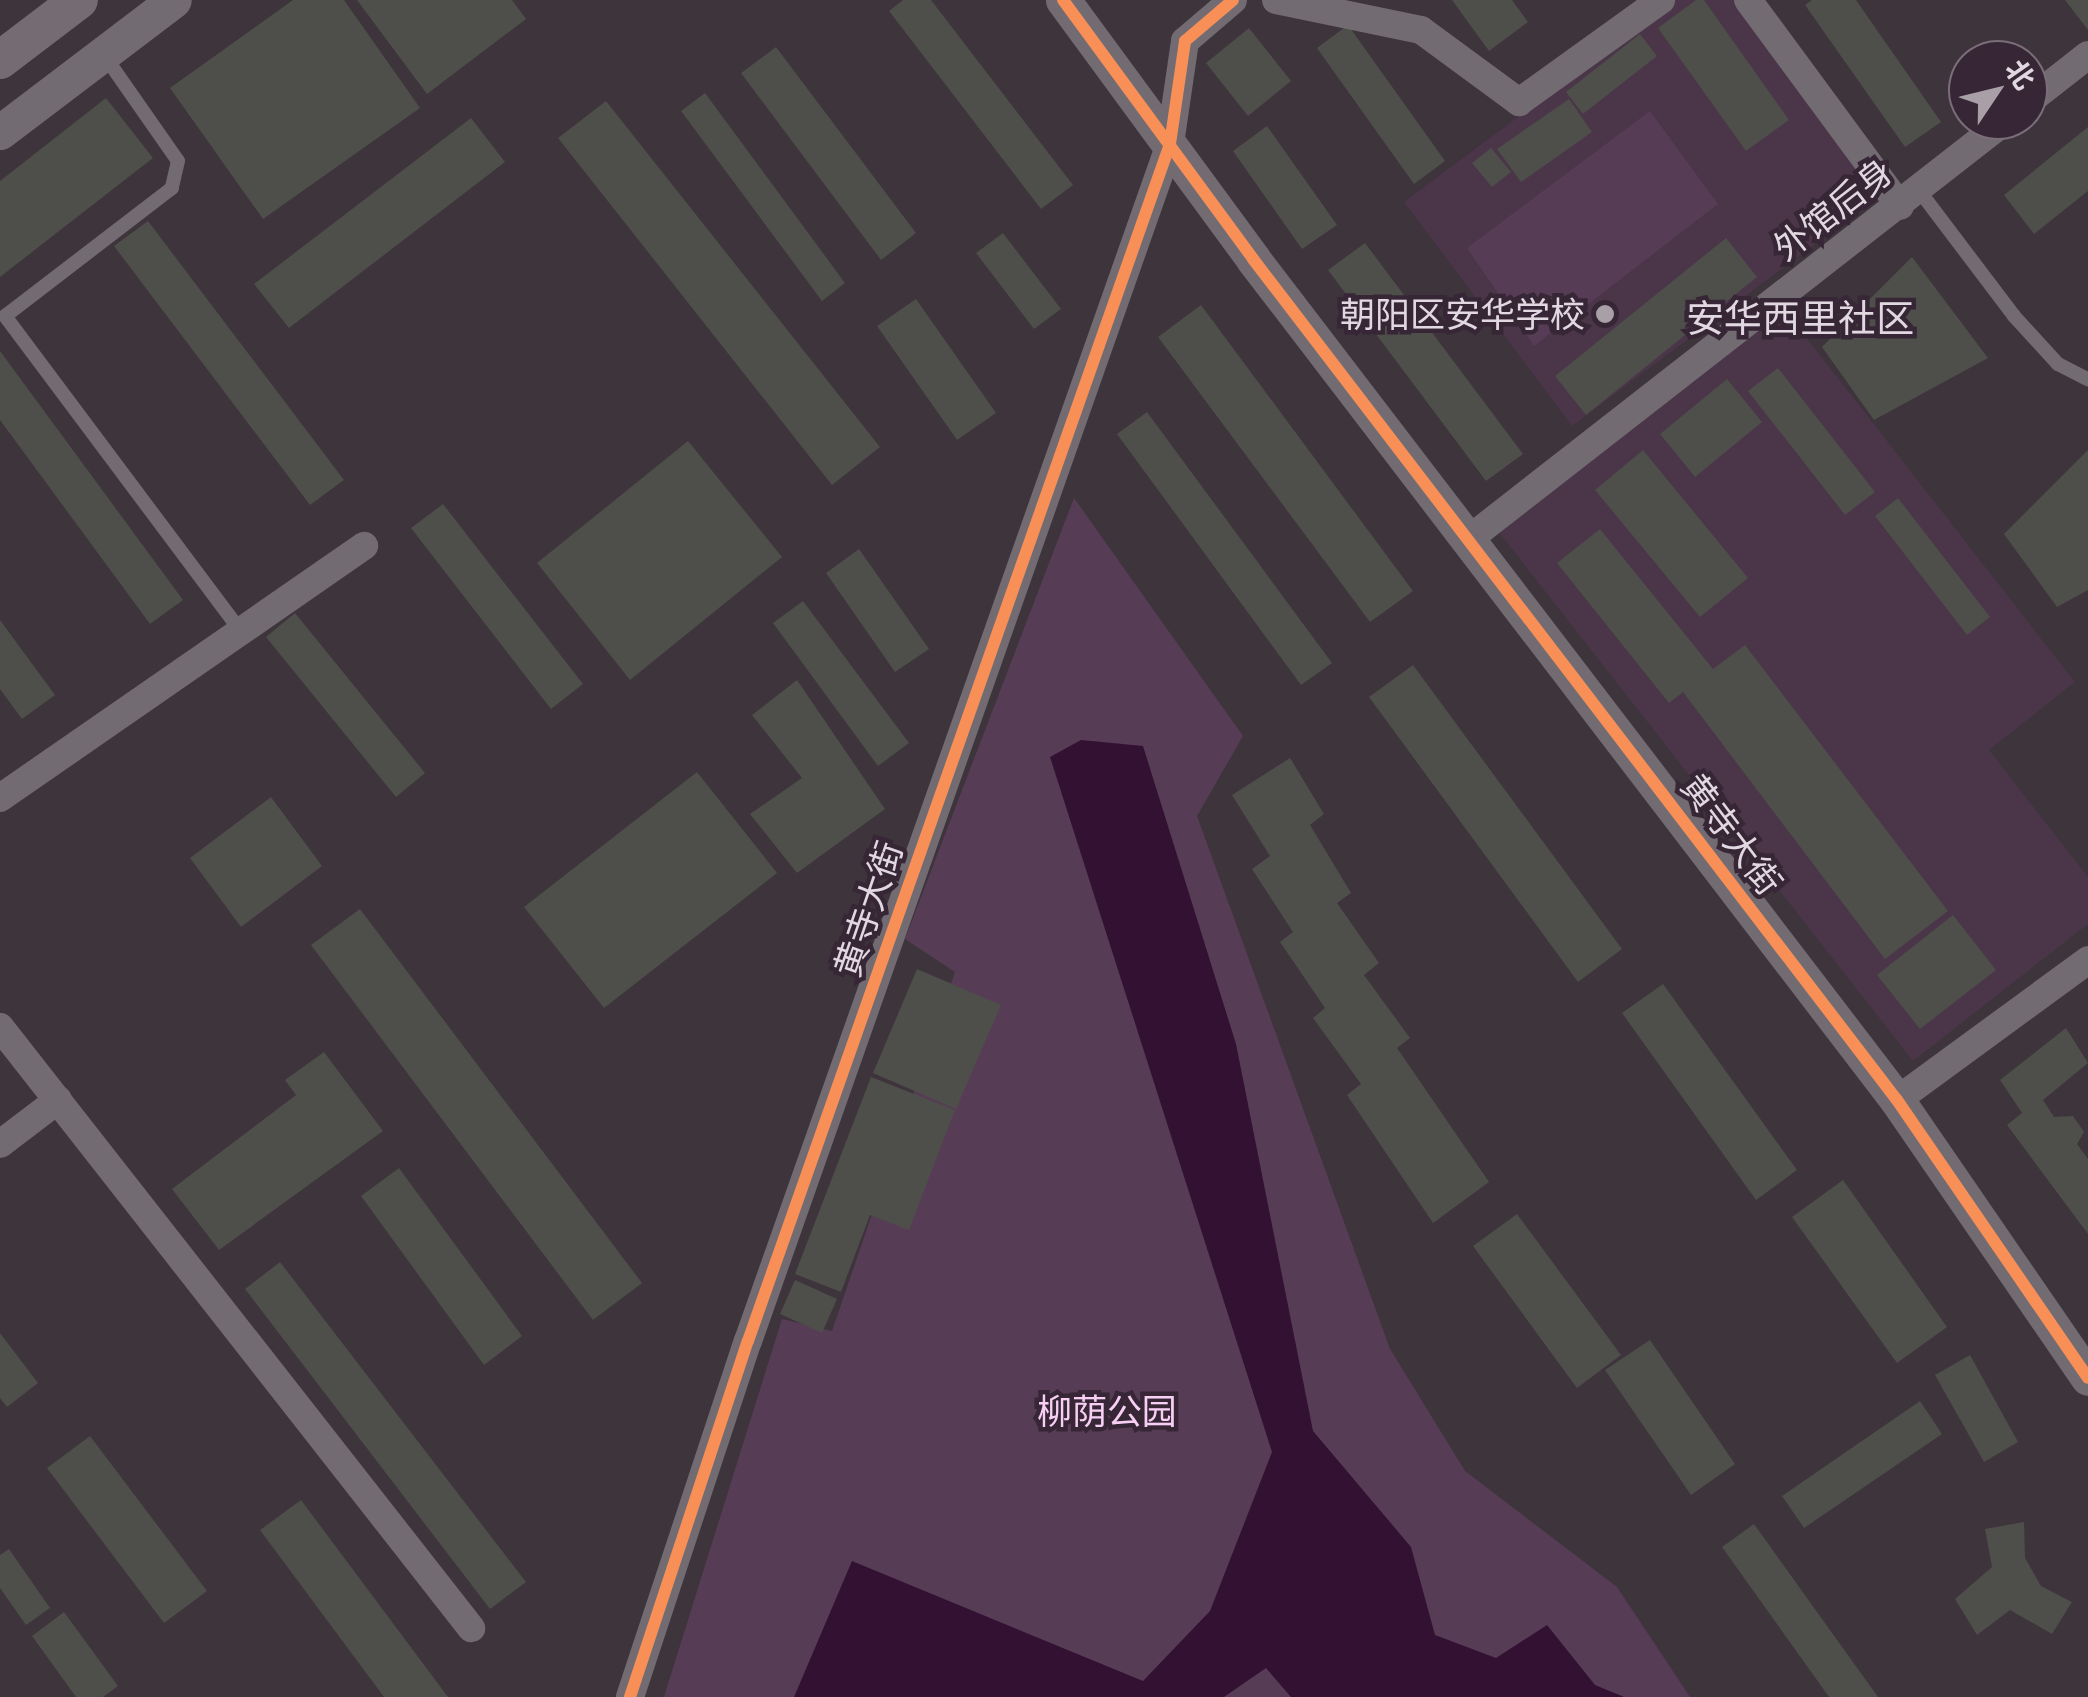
<!DOCTYPE html>
<html>
<head>
<meta charset="utf-8">
<style>
	body { margin:0 }
	#map { position:relative; width:2088px; height:1697px; overflow:hidden; background:#3e343c; font-family:"Noto Sans","Noto Sans SC",sans-serif }
	div>[style] { position:absolute }
	.built>* { inset:0; background:#4a3648 }
	.green>* { inset:0; background:#573c56 }
	.water>* { inset:0; background:#331132 }
	.building>* { inset:0; background:#4e4e4a }
	.service>* { height:14px; margin:-7px; padding:0 7px; transform-origin:7px; border-radius:7px; background:#726b72 }
	.minor>* { height:28px; margin:-14px; padding:0 14px; transform-origin:14px; border-radius:14px; background:#726b72 }
	.tertiary>* { height:35px; margin:-17.5px; padding:0 17.5px; transform-origin:17.5px; border-radius:17.5px; background:#726b72 }
	.secondary>* { height:38px; margin:-19px; padding:0 19px; transform-origin:19px; border-radius:19px; background:#756b73 }
	.cycleway>* { height:12px; margin:-6px; padding:0 6px; transform-origin:6px; border-radius:6px; background:#f78f57 }
	.dots>* { width:28px; height:28px; translate:-50% -50%; box-sizing:border-box; border:5px solid #372736; border-radius:50% }
	span { translate:-50% -50%; white-space:nowrap; text-align:center; line-height:1.15; -webkit-text-stroke:9px #372736; paint-order:stroke }
	.street-label { font-size:35px; color:#e2d8e1 }
	.poi-label { font-size:35px; color:#e2d8e1 }
	.right { translate:-100% -50%; text-align:right }
	.park-label { font-size:35px; color:#f7cff4 }
	.neighbourhood-label { font-size:38px; color:#e2d8e1 }
	.north { position:absolute; left:1948px; top:40px; width:100px; height:100px; box-sizing:border-box; background:#372736; border:2px solid #7b6e7a; border-radius:50%; rotate:55deg; font-size:28px; font-weight:700; line-height:40px; text-align:center; color:#e2d8e1 }
	.north::after { content:''; display:block; margin:auto; width:35px; height:45px; background:#a99fa7; clip-path:polygon(50% 0,100% 100%,50% 72%,0 100%) }
</style>
</head>
<body>
<div id="map">
	<div class="built">
		<i style="clip-path:polygon(1675px 0,1734px 0,1880px 195px,1572px 426px,1404px 202px)"></i>
		<i style="clip-path:polygon(1784px 309px,2075px 682px,1989px 750px,2088px 877px,2088px 924px,1913px 1061px,1494px 526px)"></i>
	</div>
	<div class="green">
		<i style="clip-path:polygon(1650px 111px,1718px 204px,1534px 346px,1467px 248px)"></i>
		<i style="clip-path:polygon(1074px 498px,1243px 736px,1197px 816px,1390px 1349px,1465px 1471px,1617px 1587px,1690px 1697px,664px 1697px,782px 1319px,832px 1331px,955px 972px,905px 939px)"></i>
	</div>
	<div class="water">
		<i style="clip-path:polygon(1081px 740px,1143px 746px,1236px 1044px,1313px 1431px,1411px 1547px,1435px 1635px,1496px 1658px,1547px 1625px,1595px 1685px,1624px 1697px,1291px 1697px,1266px 1668px,1224px 1697px,794px 1697px,852px 1561px,1143px 1681px,1210px 1611px,1272px 1452px,1050px 757px)"></i>
	</div>
	<div class="building">
		<i style="clip-path:polygon(293px 0,344px 0,420px 108px,263px 219px,170px 88px)"></i>
		<i style="clip-path:polygon(357px 0,512px 0,526px 19px,427px 94px)"></i>
		<i style="clip-path:polygon(903px 0,931px 0,1073px 185px,1041px 209px,889px 11px)"></i>
		<i style="clip-path:polygon(1452px 0,1512px 0,1528px 22px,1489px 51px)"></i>
		<i style="clip-path:polygon(1696px 0,1704px 0,1789px 120px,1746px 151px,1658px 28px)"></i>
		<i style="clip-path:polygon(1812px 0,1856px 0,1941px 122px,1905px 147px,1805px 5px)"></i>
		<i style="clip-path:polygon(2065px 0,2088px 0,2088px 30px)"></i>
		<i style="clip-path:polygon(1348px 25px,1445px 161px,1414px 184px,1317px 48px)"></i>
		<i style="clip-path:polygon(1249px 28px,1291px 81px,1248px 116px,1206px 63px)"></i>
		<i style="clip-path:polygon(1640px 34px,1657px 56px,1583px 114px,1566px 92px)"></i>
		<i style="clip-path:polygon(776px 47px,916px 233px,881px 260px,741px 73px)"></i>
		<i style="clip-path:polygon(705px 93px,845px 283px,822px 301px,681px 111px)"></i>
		<i style="clip-path:polygon(106px 98px,153px 158px,0 277px,0 181px)"></i>
		<i style="clip-path:polygon(1569px 99px,1592px 132px,1521px 182px,1497px 149px)"></i>
		<i style="clip-path:polygon(606px 101px,880px 447px,832px 485px,558px 138px)"></i>
		<i style="clip-path:polygon(471px 118px,505px 162px,289px 328px,254px 284px)"></i>
		<i style="clip-path:polygon(1267px 126px,1337px 225px,1302px 249px,1233px 151px)"></i>
		<i style="clip-path:polygon(2088px 127px,2088px 191px,2034px 234px,2004px 195px)"></i>
		<i style="clip-path:polygon(1491px 148px,1511px 172px,1492px 187px,1472px 163px)"></i>
		<i style="clip-path:polygon(148px 221px,344px 480px,310px 505px,114px 246px)"></i>
		<i style="clip-path:polygon(1003px 233px,1061px 309px,1034px 329px,976px 253px)"></i>
		<i style="clip-path:polygon(1726px 238px,1757px 277px,1586px 415px,1555px 376px)"></i>
		<i style="clip-path:polygon(1365px 243px,1523px 454px,1486px 481px,1328px 270px)"></i>
		<i style="clip-path:polygon(1912px 257px,1988px 358px,1874px 420px,1822px 347px)"></i>
		<i style="clip-path:polygon(916px 299px,996px 413px,957px 440px,877px 326px)"></i>
		<i style="clip-path:polygon(1201px 305px,1413px 591px,1370px 622px,1158px 337px)"></i>
		<i style="clip-path:polygon(0 351px,183px 600px,150px 624px,0 420px)"></i>
		<i style="clip-path:polygon(1778px 368px,1875px 492px,1845px 515px,1748px 391px)"></i>
		<i style="clip-path:polygon(1727px 379px,1762px 422px,1695px 477px,1660px 434px)"></i>
		<i style="clip-path:polygon(1147px 412px,1332px 663px,1301px 685px,1117px 434px)"></i>
		<i style="clip-path:polygon(688px 441px,782px 557px,630px 680px,537px 563px)"></i>
		<i style="clip-path:polygon(1643px 450px,1748px 578px,1700px 617px,1595px 490px)"></i>
		<i style="clip-path:polygon(2088px 450px,2088px 590px,2057px 607px,2004px 534px)"></i>
		<i style="clip-path:polygon(1898px 498px,1990px 617px,1967px 635px,1875px 516px)"></i>
		<i style="clip-path:polygon(443px 504px,583px 684px,551px 709px,411px 528px)"></i>
		<i style="clip-path:polygon(1600px 529px,1713px 669px,1745px 645px,1948px 911px,1885px 959px,1683px 692px,1669px 703px,1557px 563px)"></i>
		<i style="clip-path:polygon(859px 549px,929px 649px,895px 672px,826px 573px)"></i>
		<i style="clip-path:polygon(803px 601px,909px 743px,878px 766px,773px 623px)"></i>
		<i style="clip-path:polygon(295px 613px,425px 773px,396px 797px,266px 637px)"></i>
		<i style="clip-path:polygon(0 620px,55px 695px,22px 719px,0 689px)"></i>
		<i style="clip-path:polygon(1413px 665px,1622px 949px,1578px 982px,1369px 697px)"></i>
		<i style="clip-path:polygon(797px 680px,885px 809px,797px 873px,750px 814px,802px 778px,752px 715px)"></i>
		<i style="clip-path:polygon(1290px 758px,1324px 814px,1310px 825px,1351px 893px,1337px 903px,1379px 963px,1364px 975px,1410px 1038px,1397px 1048px,1489px 1182px,1433px 1223px,1347px 1095px,1361px 1084px,1313px 1018px,1325px 1008px,1280px 942px,1293px 932px,1252px 869px,1270px 856px,1232px 795px)"></i>
		<i style="clip-path:polygon(697px 772px,777px 873px,604px 1008px,524px 907px)"></i>
		<i style="clip-path:polygon(271px 797px,322px 866px,241px 927px,190px 858px)"></i>
		<i style="clip-path:polygon(360px 909px,642px 1283px,593px 1320px,311px 945px)"></i>
		<i style="clip-path:polygon(1953px 915px,1996px 970px,1920px 1029px,1877px 975px)"></i>
		<i style="clip-path:polygon(917px 969px,1001px 1005px,956px 1109px,873px 1073px)"></i>
		<i style="clip-path:polygon(1663px 984px,1797px 1170px,1756px 1200px,1622px 1013px)"></i>
		<i style="clip-path:polygon(2066px 1028px,2088px 1063px,2043px 1100px,2054px 1117px,2073px 1116px,2084px 1132px,2077px 1144px,2088px 1159px,2088px 1234px,2007px 1125px,2022px 1113px,2000px 1080px)"></i>
		<i style="clip-path:polygon(324px 1052px,383px 1131px,219px 1250px,172px 1189px,296px 1095px,285px 1080px)"></i>
		<i style="clip-path:polygon(871px 1077px,955px 1110px,909px 1230px,870px 1215px,841px 1292px,795px 1274px)"></i>
		<i style="clip-path:polygon(399px 1168px,522px 1336px,484px 1365px,361px 1196px)"></i>
		<i style="clip-path:polygon(1843px 1180px,1947px 1327px,1897px 1363px,1792px 1217px)"></i>
		<i style="clip-path:polygon(1517px 1214px,1621px 1355px,1577px 1388px,1473px 1246px)"></i>
		<i style="clip-path:polygon(280px 1262px,526px 1582px,490px 1609px,245px 1289px)"></i>
		<i style="clip-path:polygon(795px 1280px,837px 1299px,822px 1333px,780px 1314px)"></i>
		<i style="clip-path:polygon(0 1333px,38px 1383px,7px 1407px,0 1398px)"></i>
		<i style="clip-path:polygon(1650px 1340px,1735px 1464px,1691px 1495px,1605px 1370px)"></i>
		<i style="clip-path:polygon(1970px 1355px,2018px 1442px,1984px 1462px,1935px 1375px)"></i>
		<i style="clip-path:polygon(1920px 1401px,1942px 1434px,1804px 1528px,1782px 1496px)"></i>
		<i style="clip-path:polygon(90px 1436px,207px 1591px,164px 1623px,47px 1468px)"></i>
		<i style="clip-path:polygon(301px 1500px,448px 1697px,384px 1697px,260px 1530px)"></i>
		<i style="clip-path:polygon(2024px 1522px,2025px 1558px,2041px 1586px,2072px 1602px,2052px 1634px,2010px 1610px,1977px 1635px,1955px 1599px,1992px 1567px,1985px 1529px)"></i>
		<i style="clip-path:polygon(1754px 1524px,1878px 1697px,1829px 1697px,1722px 1547px)"></i>
		<i style="clip-path:polygon(9px 1549px,50px 1608px,26px 1625px,0 1588px,0 1555px)"></i>
		<i style="clip-path:polygon(64px 1612px,118px 1686px,103px 1697px,76px 1697px,32px 1636px)"></i>
	</div>
	<div class="service">
		<i style="left:104px;top:55px;width:129px;rotate:55.1deg"></i>
		<i style="left:178px;top:161px;width:28px;rotate:103deg"></i>
		<i style="left:172px;top:188px;width:210px;rotate:142.5deg"></i>
		<i style="left:5px;top:316px;width:394px;rotate:53.2deg"></i>
		<i style="left:1918px;top:189px;width:159px;rotate:52.9deg"></i>
		<i style="left:2014px;top:316px;width:65px;rotate:47.5deg"></i>
		<i style="left:2058px;top:364px;width:34px;rotate:27deg"></i>
	</div>
	<div class="minor">
		<i style="left:1276px;top:0;width:148px;rotate:11.7deg"></i>
		<i style="left:1421px;top:30px;width:122px;rotate:36.3deg"></i>
		<i style="left:1519px;top:102px;width:175px;rotate:-35.7deg"></i>
		<i style="left:1748px;top:0;width:256px;rotate:53.6deg"></i>
		<i style="left:2028px;top:102px;width:76px;rotate:-38.1deg"></i>
		<i style="left:1469px;top:539px;width:681px;rotate:-37.96deg"></i>
		<i style="left:0;top:798px;width:443px;rotate:-34.7deg"></i>
		<i style="left:0;top:1027px;width:764px;rotate:51.91deg"></i>
		<i style="left:1897px;top:1100px;width:237px;rotate:-36.2deg"></i>
		<i style="left:0;top:1144px;width:73px;rotate:-37.2deg"></i>
		<i style="left:630px;top:1697px;width:375px;rotate:-71.7deg"></i>
		<i style="left:748px;top:1341px;width:1269px;rotate:-70.58deg"></i>
		<i style="left:1170px;top:144px;width:104px;rotate:-81.7deg"></i>
		<i style="left:1185px;top:41px;width:63px;rotate:-40.5deg"></i>
	</div>
	<div class="tertiary">
		<i style="left:1063px;top:0;width:321px;rotate:53.7deg"></i>
		<i style="left:1253px;top:259px;width:1059px;rotate:52.56deg"></i>
		<i style="left:1897px;top:1100px;width:337px;rotate:55.5deg"></i>
		<i style="left:0;top:132px;width:218px;rotate:-37.2deg"></i>
	</div>
	<div class="secondary">
		<i style="left:0;top:60px;width:99px;rotate:-37.2deg"></i>
	</div>
	<div class="cycleway">
		<i style="left:1063px;top:0;width:321px;rotate:53.7deg"></i>
		<i style="left:1253px;top:259px;width:1059px;rotate:52.56deg"></i>
		<i style="left:1897px;top:1100px;width:337px;rotate:55.5deg"></i>
		<i style="left:630px;top:1697px;width:375px;rotate:-71.7deg"></i>
		<i style="left:748px;top:1341px;width:1269px;rotate:-70.58deg"></i>
		<i style="left:1170px;top:144px;width:104px;rotate:-81.7deg"></i>
		<i style="left:1185px;top:41px;width:63px;rotate:-40.5deg"></i>
	</div>
	<div class="dots">
		<i style="left:1605px;top:314px;background:#a99fa7"></i>
	</div>
	<div class="street-label">
		<span style="left:1833px;top:209px;rotate:-38deg">外馆后身</span>
		<span style="left:1732px;top:834px;rotate:53deg">黄寺大街</span>
		<span style="left:868px;top:909px;rotate:-71deg">黄寺大街</span>
	</div>
	<div class="poi-label">
		<span class="right" style="left:1585px;top:314px">朝阳区安华学校</span>
	</div>
	<div class="park-label">
		<span style="left:1107px;top:1411px">柳荫公园</span>
	</div>
	<div class="neighbourhood-label">
		<span style="left:1800px;top:318px">安华西里社区</span>
	</div>
	<div class="north">北</div>
</div>
</body>
</html>
